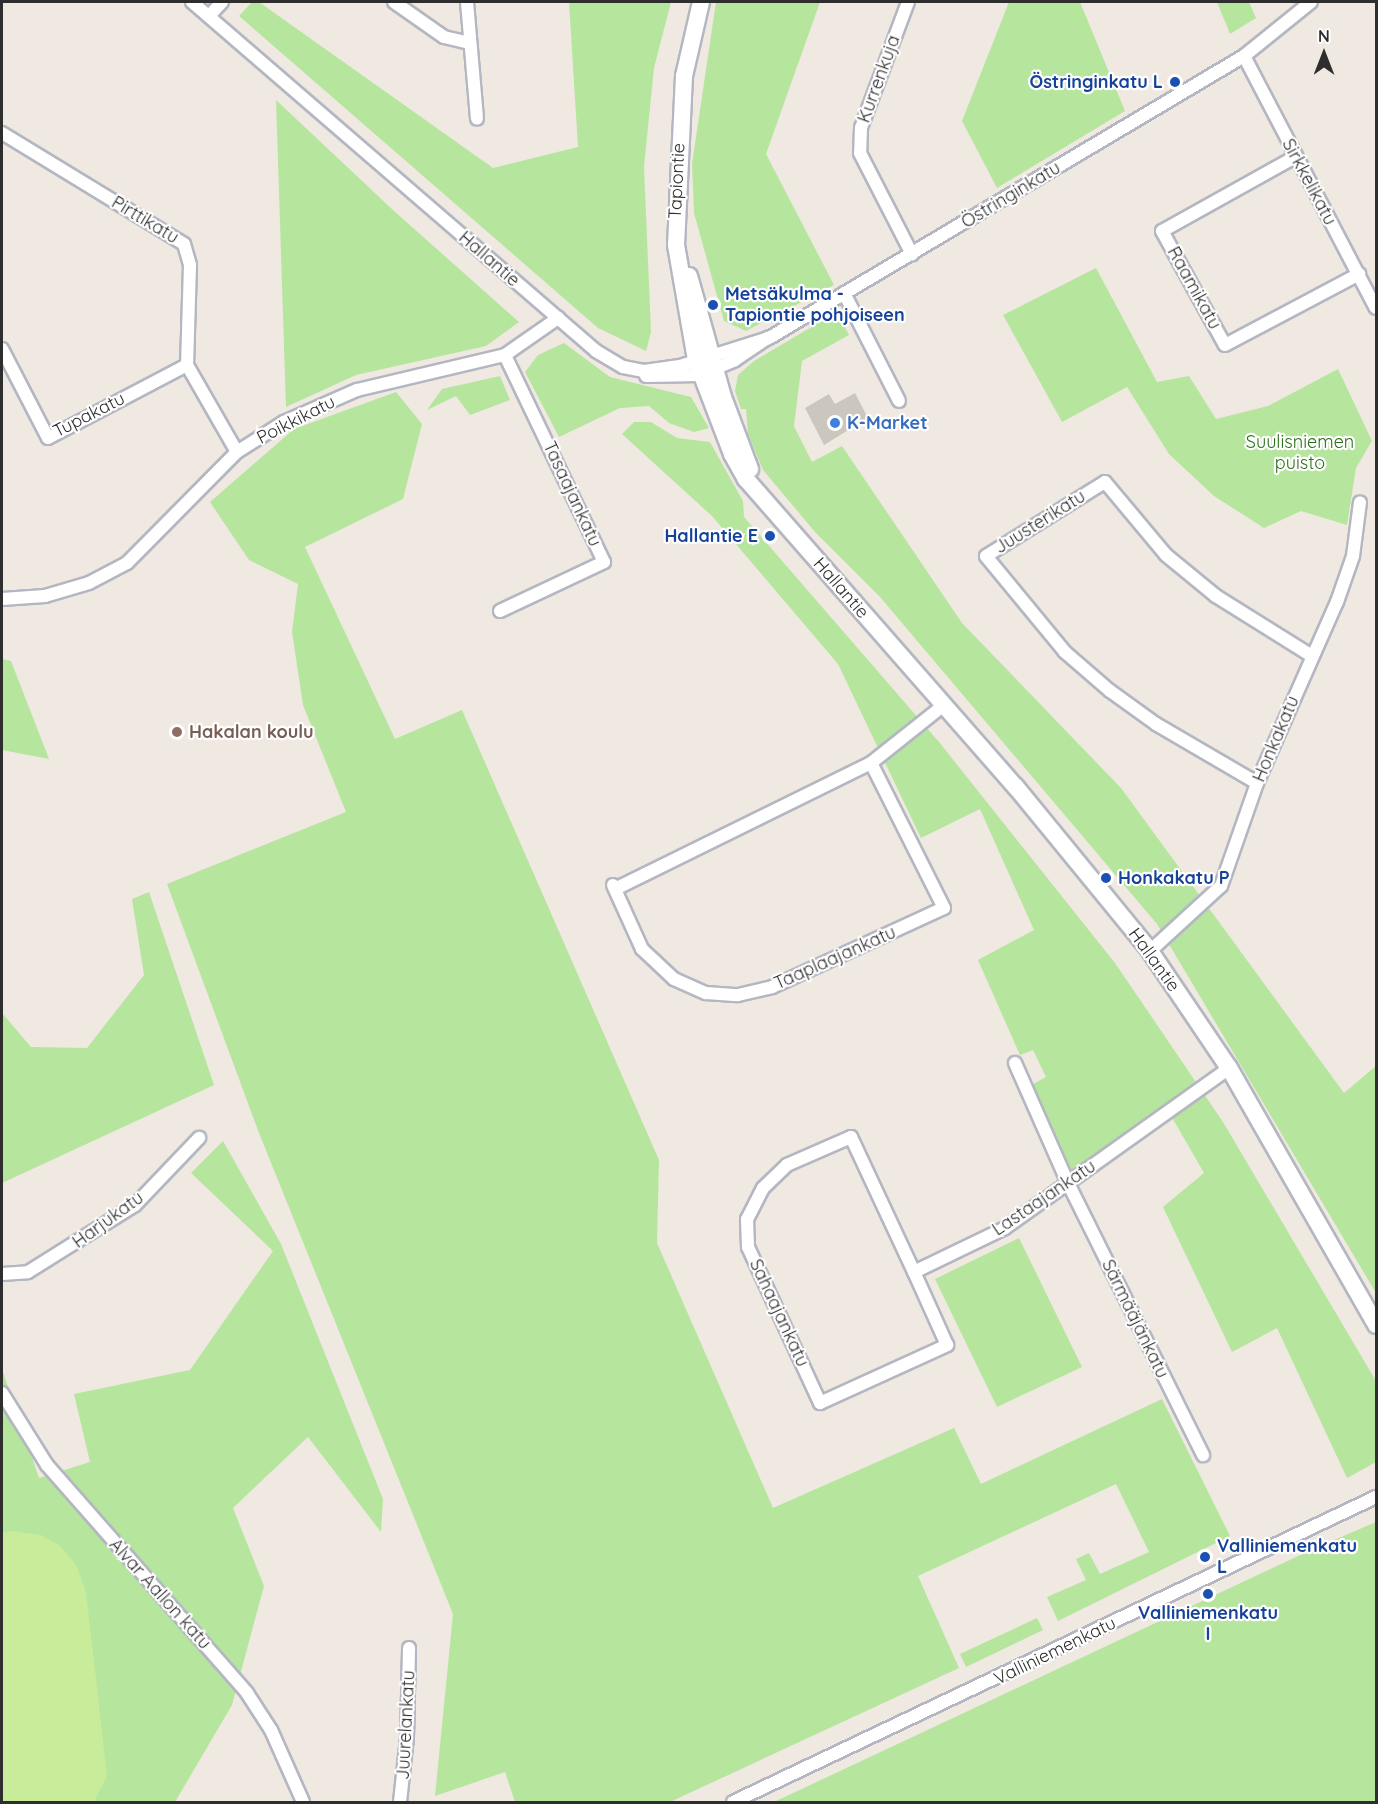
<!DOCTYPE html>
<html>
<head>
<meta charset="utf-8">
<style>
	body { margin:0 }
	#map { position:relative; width:1378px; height:1804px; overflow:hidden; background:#efe9e1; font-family:Quicksand,sans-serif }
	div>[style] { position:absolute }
	.green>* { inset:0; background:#b6e59e }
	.pitch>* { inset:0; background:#c9ec9a }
	.building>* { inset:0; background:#cbc7bf }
	.roads { filter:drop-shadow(2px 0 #b4b7c1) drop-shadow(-2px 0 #b4b7c1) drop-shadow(0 2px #b4b7c1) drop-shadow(0 -2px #b4b7c1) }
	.minor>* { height:12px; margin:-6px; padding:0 6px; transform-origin:6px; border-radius:6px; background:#fff }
	.tertiary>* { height:16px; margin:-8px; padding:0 8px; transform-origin:8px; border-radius:8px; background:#fff }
	.dots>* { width:16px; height:16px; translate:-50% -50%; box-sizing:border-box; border:3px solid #fff; border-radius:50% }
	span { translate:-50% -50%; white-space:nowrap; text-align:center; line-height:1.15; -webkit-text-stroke:4.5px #fff; paint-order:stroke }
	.street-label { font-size:18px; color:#2e2e2e }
	.transit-label { font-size:18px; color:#164399; font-weight:700 }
	.right { translate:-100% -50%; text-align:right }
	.left { translate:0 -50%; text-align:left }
	.shop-label { font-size:18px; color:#366cbe; font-weight:700 }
	.park-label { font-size:18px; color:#2c6e1b }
	.education-label { font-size:18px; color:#785e54; font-weight:700 }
	.frame { position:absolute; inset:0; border:3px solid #2e2e2e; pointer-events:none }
	.north { position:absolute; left:1294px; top:24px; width:60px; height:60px; -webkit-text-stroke:4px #fff; paint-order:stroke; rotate:0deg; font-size:16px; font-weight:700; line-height:24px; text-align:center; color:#2e2e2e }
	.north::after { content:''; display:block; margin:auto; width:21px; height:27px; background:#2e2e2e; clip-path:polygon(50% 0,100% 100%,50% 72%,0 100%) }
</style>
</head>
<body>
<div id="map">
	<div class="green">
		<i style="clip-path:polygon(252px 2px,259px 2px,493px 168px,578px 147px,569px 2px,671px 2px,654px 68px,644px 167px,651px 332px,646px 351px,598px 328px,239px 16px)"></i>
		<i style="clip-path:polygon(716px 2px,820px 2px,766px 154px,834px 285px,746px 331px,724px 321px,694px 213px,692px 164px)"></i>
		<i style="clip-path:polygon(1009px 2px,1080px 2px,1125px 111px,997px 188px,962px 121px)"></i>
		<i style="clip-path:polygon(1217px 2px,1249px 2px,1256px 18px,1230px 34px)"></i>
		<i style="clip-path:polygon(276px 100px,394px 211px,519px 322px,486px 346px,356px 375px,286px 407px)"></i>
		<i style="clip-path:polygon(1096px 268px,1157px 382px,1189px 376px,1216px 419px,1268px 406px,1338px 369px,1372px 441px,1356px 468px,1347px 525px,1301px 511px,1264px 528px,1214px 496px,1169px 454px,1127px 387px,1062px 422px,1003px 315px)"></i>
		<i style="clip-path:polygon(837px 312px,849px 335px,802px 361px,794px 426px,812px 462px,842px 446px,962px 623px,1121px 788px,1344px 1093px,1376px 1066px,1376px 1293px,1157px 924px,880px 597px,815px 532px,763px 470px,748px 434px,746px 409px,741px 409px,735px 391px,738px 375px,754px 361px)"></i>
		<i style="clip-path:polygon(564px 343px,610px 377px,691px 397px,709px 428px,694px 432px,669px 423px,649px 406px,620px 408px,559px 437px,525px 372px,538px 355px)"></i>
		<i style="clip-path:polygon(500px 376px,510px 400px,470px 415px,456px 396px,427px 410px,442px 389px)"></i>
		<i style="clip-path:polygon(396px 392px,422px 424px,403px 499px,305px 547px,395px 739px,462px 710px,659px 1160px,657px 1243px,773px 1508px,954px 1428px,981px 1484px,1162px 1399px,1230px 1536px,1058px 1621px,1047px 1597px,1086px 1580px,1076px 1559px,1089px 1553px,1100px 1574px,1149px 1552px,1116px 1484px,918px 1576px,959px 1668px,670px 1802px,515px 1802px,505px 1772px,435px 1796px,453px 1614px,259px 1133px,167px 884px,346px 812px,303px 705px,292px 632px,298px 584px,249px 560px,210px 502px,294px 429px)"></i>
		<i style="clip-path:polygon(634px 422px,651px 422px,677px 438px,710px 442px,743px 501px,744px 517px,939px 742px,1115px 963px,1223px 1122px,1376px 1381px,1376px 1462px,1347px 1478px,1277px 1328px,1232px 1352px,1163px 1207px,1204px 1173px,1166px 1107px,1072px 1172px,1033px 1084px,1046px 1077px,1033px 1050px,1020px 1055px,978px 960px,1034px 930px,980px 809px,921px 838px,838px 664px,712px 516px,622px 434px)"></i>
		<i style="clip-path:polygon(2px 659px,11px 661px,49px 759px,2px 750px)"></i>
		<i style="clip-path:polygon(149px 892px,214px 1085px,2px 1183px,2px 1013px,31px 1047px,87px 1048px,144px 975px,132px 899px)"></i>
		<i style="clip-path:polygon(223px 1141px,281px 1244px,383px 1499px,381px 1532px,308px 1437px,233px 1508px,264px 1586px,232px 1705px,175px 1802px,2px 1802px,2px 1369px,39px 1478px,90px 1462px,74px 1394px,190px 1370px,273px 1251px,191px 1173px)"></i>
		<i style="clip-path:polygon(1019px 1238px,1082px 1367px,997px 1407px,935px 1279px)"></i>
		<i style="clip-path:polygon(1376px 1522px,1376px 1802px,774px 1802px,1311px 1550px)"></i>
		<i style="clip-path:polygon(1037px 1618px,1043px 1630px,966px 1667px,960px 1654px)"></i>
	</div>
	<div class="pitch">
		<i style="clip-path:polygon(11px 1531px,41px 1535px,60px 1546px,76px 1565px,86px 1592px,107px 1776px,94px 1802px,2px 1802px,2px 1533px)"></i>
	</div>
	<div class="building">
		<i style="clip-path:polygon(855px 393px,868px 418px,824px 445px,805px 408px,829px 394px,835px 404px)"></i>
	</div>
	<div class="roads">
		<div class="minor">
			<i style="left:192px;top:2px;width:534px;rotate:40.82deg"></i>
			<i style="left:596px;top:351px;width:31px;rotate:31deg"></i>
			<i style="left:623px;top:367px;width:21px;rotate:11deg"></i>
			<i style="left:644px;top:371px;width:36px;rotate:-8deg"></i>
			<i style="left:680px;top:366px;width:93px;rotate:-17.5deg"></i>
			<i style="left:769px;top:338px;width:552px;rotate:-30.7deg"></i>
			<i style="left:1244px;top:56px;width:86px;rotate:-38.9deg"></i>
			<i style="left:394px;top:2px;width:61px;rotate:35deg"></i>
			<i style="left:444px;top:37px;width:26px;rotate:13deg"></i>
			<i style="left:467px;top:2px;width:117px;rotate:85.1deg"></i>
			<i style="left:908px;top:2px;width:134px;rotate:110.5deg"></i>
			<i style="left:861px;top:128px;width:25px;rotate:92deg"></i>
			<i style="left:860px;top:153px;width:114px;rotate:62.8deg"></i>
			<i style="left:209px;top:16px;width:19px;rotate:-47deg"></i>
			<i style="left:1244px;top:56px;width:284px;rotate:62.4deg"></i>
			<i style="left:2px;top:133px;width:213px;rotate:31.4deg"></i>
			<i style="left:184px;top:244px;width:22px;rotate:74deg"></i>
			<i style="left:190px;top:265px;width:100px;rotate:91.7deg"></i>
			<i style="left:1295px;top:157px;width:152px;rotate:150.9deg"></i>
			<i style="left:1162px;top:231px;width:130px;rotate:61.1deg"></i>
			<i style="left:1225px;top:345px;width:152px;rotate:-27.9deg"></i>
			<i style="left:844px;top:293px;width:121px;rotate:63deg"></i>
			<i style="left:2px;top:349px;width:100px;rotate:62.7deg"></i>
			<i style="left:48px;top:438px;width:157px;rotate:-27.7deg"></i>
			<i style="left:187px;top:365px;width:100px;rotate:60.1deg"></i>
			<i style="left:646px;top:376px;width:54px;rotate:-1.1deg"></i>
			<i style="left:700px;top:375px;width:38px;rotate:-23deg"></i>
			<i style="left:735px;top:360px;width:40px;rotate:-34deg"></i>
			<i style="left:2px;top:599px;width:43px;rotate:-4deg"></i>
			<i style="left:45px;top:596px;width:46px;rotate:-16.5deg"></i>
			<i style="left:89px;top:583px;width:43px;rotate:-27.8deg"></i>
			<i style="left:127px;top:563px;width:156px;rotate:-45.3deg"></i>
			<i style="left:237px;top:452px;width:56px;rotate:-32.6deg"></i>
			<i style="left:284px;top:422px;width:80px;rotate:-23.7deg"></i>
			<i style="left:357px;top:390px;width:152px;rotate:-13.3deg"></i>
			<i style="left:505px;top:355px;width:65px;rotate:-34.9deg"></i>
			<i style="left:500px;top:611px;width:115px;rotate:-25.2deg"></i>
			<i style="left:604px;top:562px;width:229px;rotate:-115.6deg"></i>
			<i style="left:1257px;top:783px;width:117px;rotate:-149.7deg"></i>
			<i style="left:1156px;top:724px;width:57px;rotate:-144.3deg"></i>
			<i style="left:1110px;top:691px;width:60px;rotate:-139.1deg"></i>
			<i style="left:1065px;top:652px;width:124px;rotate:-129.5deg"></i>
			<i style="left:986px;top:556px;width:140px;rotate:-31.9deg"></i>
			<i style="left:1105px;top:482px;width:95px;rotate:50.1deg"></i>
			<i style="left:1166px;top:555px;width:65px;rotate:39.4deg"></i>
			<i style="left:1216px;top:596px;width:113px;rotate:32deg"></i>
			<i style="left:613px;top:885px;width:70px;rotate:65.6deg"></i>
			<i style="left:642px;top:949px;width:44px;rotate:43.2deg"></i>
			<i style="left:674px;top:979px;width:35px;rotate:24deg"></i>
			<i style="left:706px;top:993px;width:32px;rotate:4deg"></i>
			<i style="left:738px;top:995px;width:35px;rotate:-13deg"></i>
			<i style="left:772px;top:987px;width:189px;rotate:-24.7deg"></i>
			<i style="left:944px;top:908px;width:162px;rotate:-116.7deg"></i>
			<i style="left:615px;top:889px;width:285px;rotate:-26.2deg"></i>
			<i style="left:871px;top:763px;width:93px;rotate:-38.5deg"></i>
			<i style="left:1150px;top:951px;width:96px;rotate:-42.5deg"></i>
			<i style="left:1221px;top:886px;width:109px;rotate:-70.7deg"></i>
			<i style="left:1257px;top:783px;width:198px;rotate:-66.2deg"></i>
			<i style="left:1337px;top:602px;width:49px;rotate:-70.8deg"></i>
			<i style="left:1353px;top:556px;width:54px;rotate:-82.6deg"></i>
			<i style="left:1015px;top:1063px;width:131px;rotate:66.2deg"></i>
			<i style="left:1068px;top:1183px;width:304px;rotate:63.6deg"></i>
			<i style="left:914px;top:1272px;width:149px;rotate:-115deg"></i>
			<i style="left:851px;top:1137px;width:70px;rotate:156.4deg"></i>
			<i style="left:787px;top:1165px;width:33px;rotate:136deg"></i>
			<i style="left:763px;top:1188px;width:35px;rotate:117deg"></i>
			<i style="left:747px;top:1219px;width:28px;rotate:88deg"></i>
			<i style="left:748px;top:1247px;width:172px;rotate:65.2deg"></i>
			<i style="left:820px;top:1403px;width:140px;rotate:-24.5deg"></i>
			<i style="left:947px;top:1345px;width:80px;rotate:-114.3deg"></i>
			<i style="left:914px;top:1272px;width:101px;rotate:-25.8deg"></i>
			<i style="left:1005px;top:1228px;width:275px;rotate:-35.5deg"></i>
			<i style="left:2px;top:1274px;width:26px;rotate:-4deg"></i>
			<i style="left:28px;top:1272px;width:126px;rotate:-32.1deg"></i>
			<i style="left:135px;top:1205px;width:93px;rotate:-46.3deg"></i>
			<i style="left:2px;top:1393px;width:85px;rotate:58deg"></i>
			<i style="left:47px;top:1465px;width:303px;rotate:48.7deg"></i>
			<i style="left:247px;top:1693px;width:44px;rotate:57deg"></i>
			<i style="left:271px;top:1730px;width:79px;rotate:66deg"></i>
			<i style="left:400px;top:1802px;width:64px;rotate:-83.8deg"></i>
			<i style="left:407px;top:1738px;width:90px;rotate:-88.7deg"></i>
			<i style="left:733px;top:1802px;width:712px;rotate:-25.38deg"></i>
		</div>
		<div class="tertiary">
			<i style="left:701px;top:2px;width:76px;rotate:102.9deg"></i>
			<i style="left:684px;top:76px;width:169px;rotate:92.7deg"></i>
			<i style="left:676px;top:245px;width:117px;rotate:80.1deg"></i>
			<i style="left:696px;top:360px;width:101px;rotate:69deg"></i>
			<i style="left:732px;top:454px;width:29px;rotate:61deg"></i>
			<i style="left:746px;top:479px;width:410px;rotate:48.8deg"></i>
			<i style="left:1016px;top:787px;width:212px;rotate:50.7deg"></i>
			<i style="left:1150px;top:951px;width:141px;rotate:56deg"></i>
			<i style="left:1229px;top:1068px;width:296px;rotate:60.2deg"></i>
			<i style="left:689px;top:276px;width:126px;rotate:74.3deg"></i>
			<i style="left:723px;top:397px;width:77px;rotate:69.4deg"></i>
		</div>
	</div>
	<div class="dots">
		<i style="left:1175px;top:82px;background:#1a4fb4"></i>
		<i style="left:713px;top:305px;background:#1a4fb4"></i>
		<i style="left:835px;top:423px;background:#3f7fe0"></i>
		<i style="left:770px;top:536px;background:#1a4fb4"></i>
		<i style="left:177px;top:732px;background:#8d6e63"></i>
		<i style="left:1106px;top:878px;background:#1a4fb4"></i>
		<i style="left:1205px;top:1557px;background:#1a4fb4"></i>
		<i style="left:1208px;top:1594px;background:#1a4fb4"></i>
	</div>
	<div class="street-label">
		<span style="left:879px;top:79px;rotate:-70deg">Kurrenkuja</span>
		<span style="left:677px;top:181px;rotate:-87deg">Tapiontie</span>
		<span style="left:1309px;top:182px;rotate:62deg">Sirkkelikatu</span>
		<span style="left:1011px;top:195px;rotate:-31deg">Östringinkatu</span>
		<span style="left:145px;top:220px;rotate:31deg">Pirttikatu</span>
		<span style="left:489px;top:259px;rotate:41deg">Hallantie</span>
		<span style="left:1194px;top:288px;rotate:61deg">Raamikatu</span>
		<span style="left:89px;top:415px;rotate:-27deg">Tupakatu</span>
		<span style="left:296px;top:420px;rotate:-27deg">Poikkikatu</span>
		<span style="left:572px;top:494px;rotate:65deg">Tasaajankatu</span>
		<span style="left:1040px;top:522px;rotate:-32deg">Juusterikatu</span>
		<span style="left:841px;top:588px;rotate:49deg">Hallantie</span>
		<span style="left:1276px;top:739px;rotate:-67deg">Honkakatu</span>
		<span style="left:835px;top:958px;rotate:-24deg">Taaplaajankatu</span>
		<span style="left:1154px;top:960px;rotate:54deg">Hallantie</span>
		<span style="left:1044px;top:1198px;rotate:-34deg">Lastaajankatu</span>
		<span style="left:108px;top:1220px;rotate:-36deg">Harjukatu</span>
		<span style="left:779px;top:1313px;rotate:65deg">Sahaajankatu</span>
		<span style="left:1135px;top:1319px;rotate:64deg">Särmääjänkatu</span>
		<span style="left:160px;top:1594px;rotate:48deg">Alvar Aallon katu</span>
		<span style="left:1055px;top:1651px;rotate:-26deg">Valliniemenkatu</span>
		<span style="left:406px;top:1725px;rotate:-87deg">Juurelankatu</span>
	</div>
	<div class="transit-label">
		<span class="right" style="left:1163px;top:82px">Östringinkatu L</span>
		<span class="left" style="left:725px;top:305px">Metsäkulma -<br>Tapiontie pohjoiseen</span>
		<span class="right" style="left:758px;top:536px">Hallantie E</span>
		<span class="left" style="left:1118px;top:878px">Honkakatu P</span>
		<span class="left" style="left:1217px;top:1557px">Valliniemenkatu<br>L</span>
		<span style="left:1208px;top:1624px">Valliniemenkatu<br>I</span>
	</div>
	<div class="shop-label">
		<span class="left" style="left:847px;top:423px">K-Market</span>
	</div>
	<div class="park-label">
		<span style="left:1300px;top:453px">Suulisniemen<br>puisto</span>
	</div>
	<div class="education-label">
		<span class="left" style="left:189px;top:732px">Hakalan koulu</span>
	</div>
	<div class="frame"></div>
	<div class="north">N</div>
</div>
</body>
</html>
